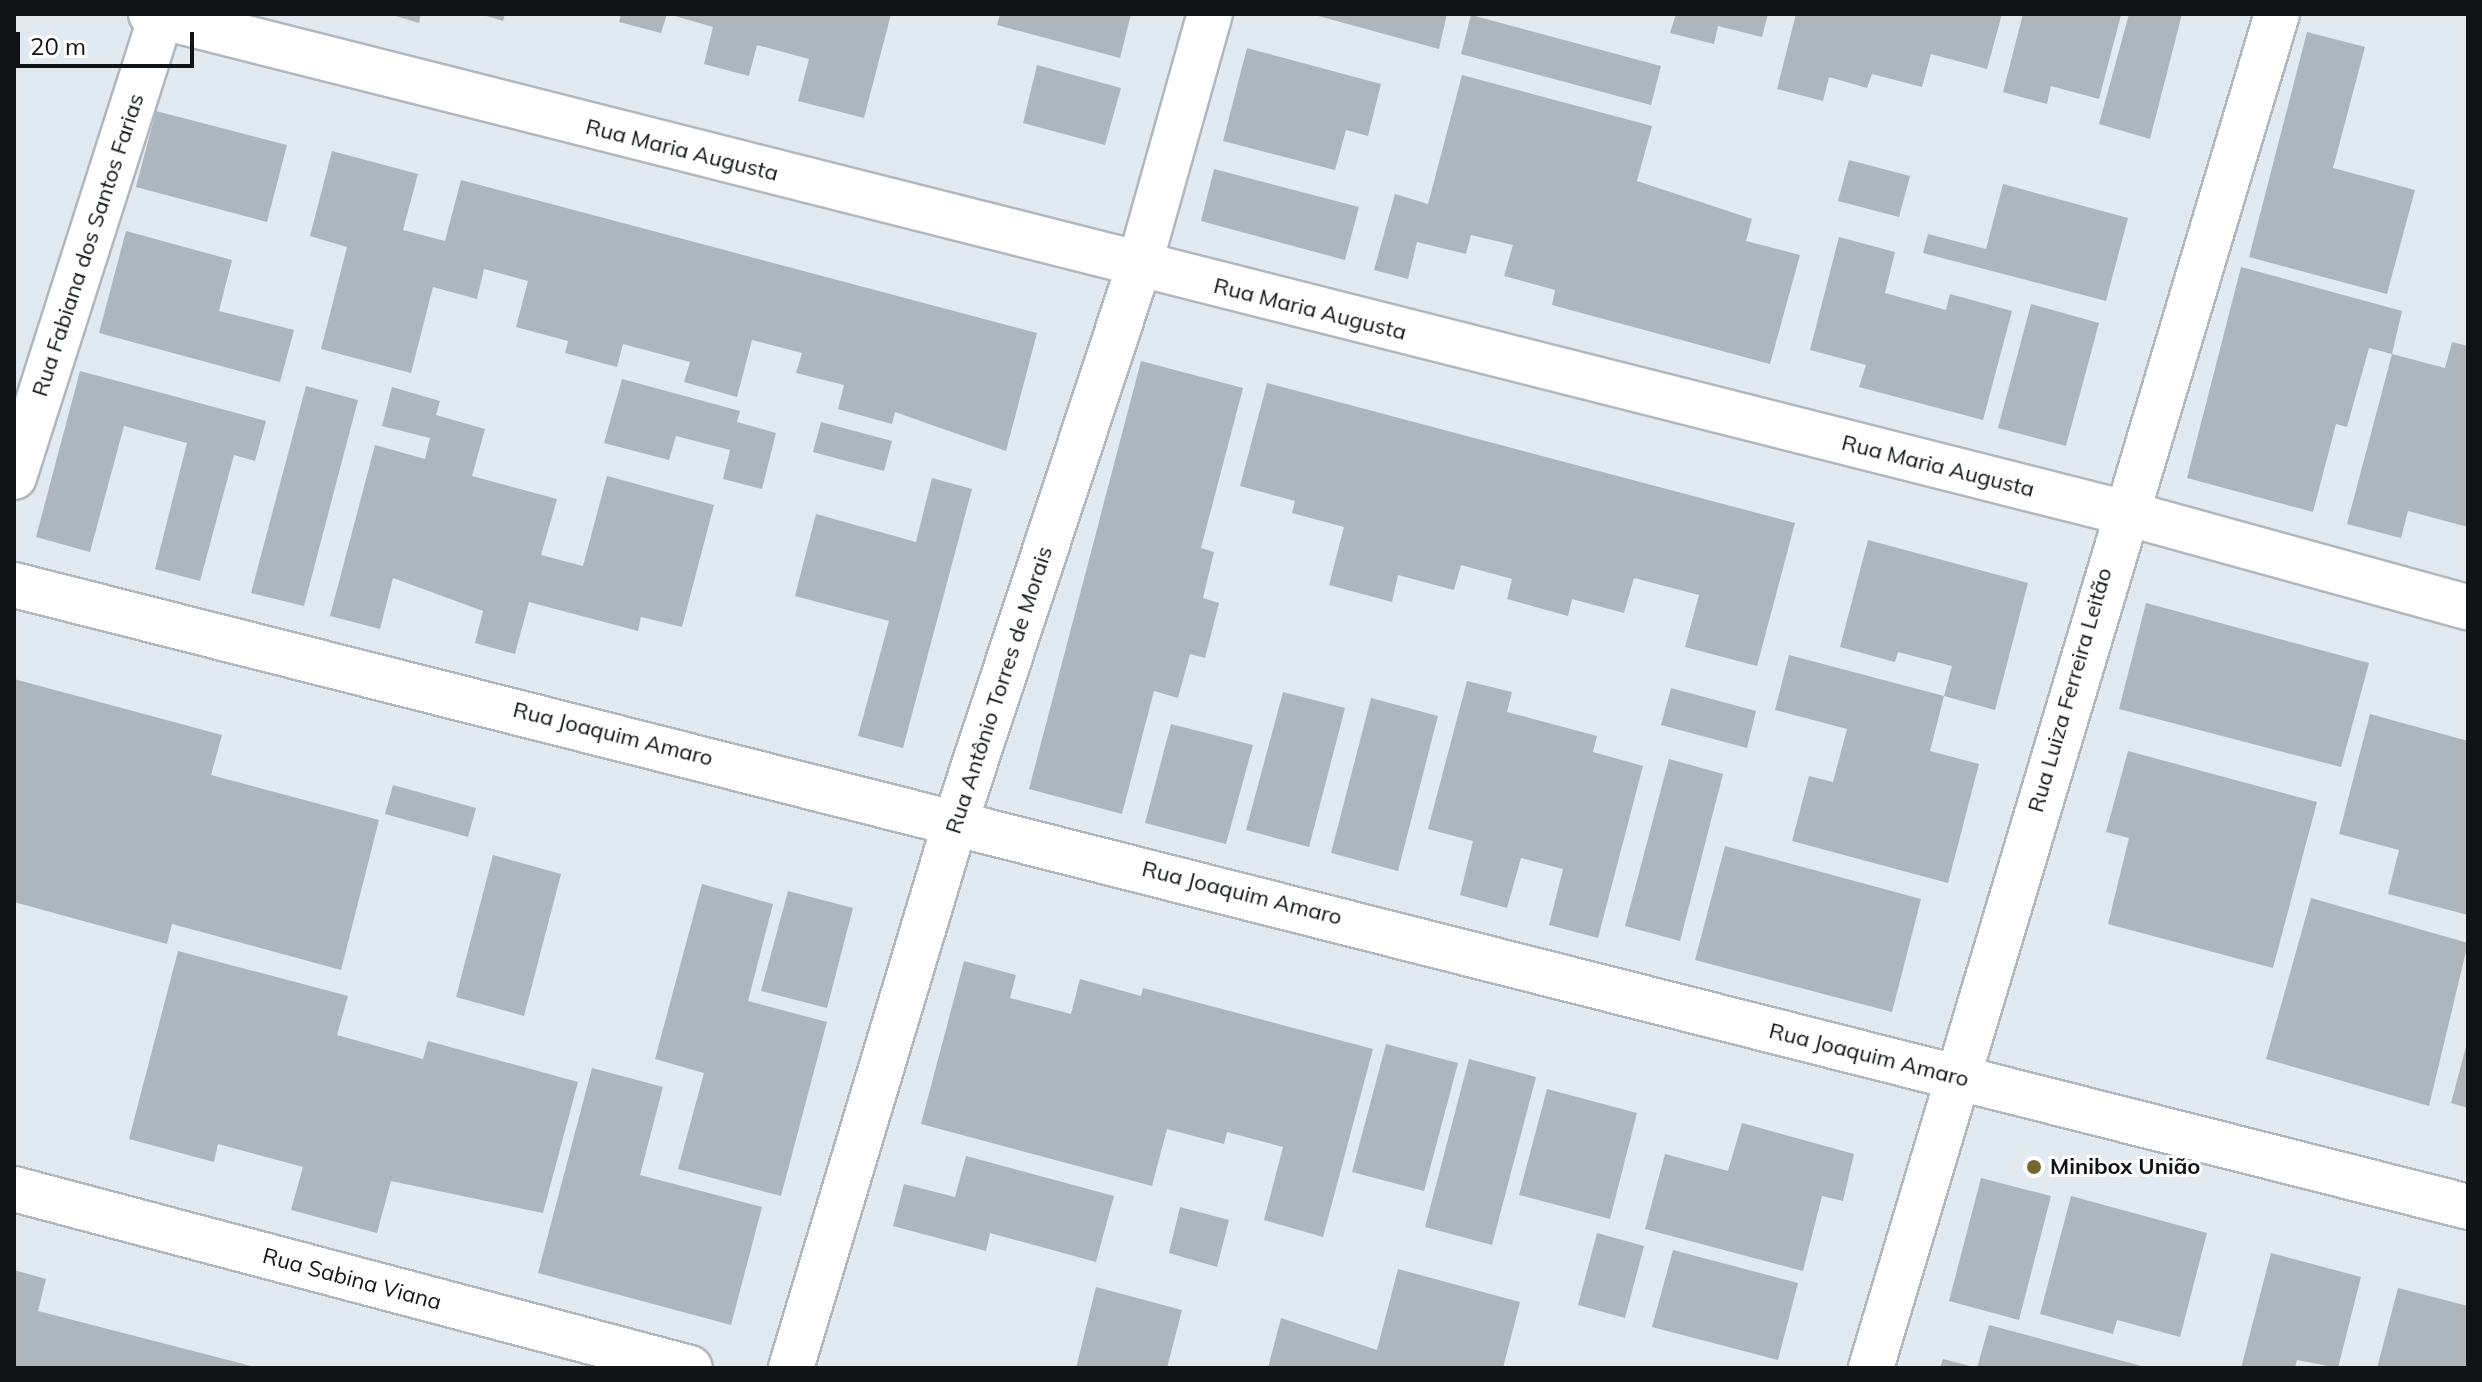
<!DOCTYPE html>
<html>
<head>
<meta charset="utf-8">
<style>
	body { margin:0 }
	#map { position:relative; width:2482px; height:1382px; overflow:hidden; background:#e1e9f1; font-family:Mulish,sans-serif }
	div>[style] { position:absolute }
	.building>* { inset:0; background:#aeb6bd }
	.roads { filter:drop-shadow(2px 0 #afb7bf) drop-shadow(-2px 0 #afb7bf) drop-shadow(0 2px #afb7bf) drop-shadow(0 -2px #afb7bf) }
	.street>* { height:44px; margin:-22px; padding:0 22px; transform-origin:22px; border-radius:22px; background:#fff }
	.dots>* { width:22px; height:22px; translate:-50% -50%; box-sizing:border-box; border:4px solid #fff; border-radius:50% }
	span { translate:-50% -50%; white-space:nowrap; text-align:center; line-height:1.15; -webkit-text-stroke:6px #fff; paint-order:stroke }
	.street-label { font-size:22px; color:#111416 }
	.poi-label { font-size:22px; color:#111416; font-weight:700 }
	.left { translate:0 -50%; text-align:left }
	.frame { position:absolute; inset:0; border:16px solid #111416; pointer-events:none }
	.scale { position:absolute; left:16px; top:32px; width:178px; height:36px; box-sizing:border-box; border:4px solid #111416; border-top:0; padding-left:10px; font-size:24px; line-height:28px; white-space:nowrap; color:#111416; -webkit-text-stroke:6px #fff; paint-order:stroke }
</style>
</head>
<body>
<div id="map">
	<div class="building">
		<i style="clip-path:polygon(389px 14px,421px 14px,419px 23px)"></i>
		<i style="clip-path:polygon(480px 14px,505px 14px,503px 21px)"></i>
		<i style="clip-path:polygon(621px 14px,667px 14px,661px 33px,619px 22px)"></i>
		<i style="clip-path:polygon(668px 14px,891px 14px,864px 118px,798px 101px,809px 59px,757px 45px,749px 76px,704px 64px,713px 27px)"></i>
		<i style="clip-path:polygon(1000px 14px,1131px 14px,1120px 58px,997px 25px)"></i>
		<i style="clip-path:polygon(1311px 14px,1447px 14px,1439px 49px)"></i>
		<i style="clip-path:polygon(1676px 14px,1768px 14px,1762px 37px,1718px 26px,1714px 44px,1670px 33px)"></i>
		<i style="clip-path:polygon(1796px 14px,2002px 14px,1987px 69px,1931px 54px,1922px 87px,1872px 74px,1867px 88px,1829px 77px,1823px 101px,1777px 89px)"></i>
		<i style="clip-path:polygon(2023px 14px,2121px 15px,2099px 99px,2051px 86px,2047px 104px,2003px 92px)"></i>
		<i style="clip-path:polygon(2129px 14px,2182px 14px,2150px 139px,2099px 124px)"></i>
		<i style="clip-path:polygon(1471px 15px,1661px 66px,1651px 105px,1461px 54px)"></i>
		<i style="clip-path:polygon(2307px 32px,2365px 47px,2333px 168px,2415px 190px,2387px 294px,2249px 257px)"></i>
		<i style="clip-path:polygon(1247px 48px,1381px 84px,1368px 136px,1346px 130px,1335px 170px,1223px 141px)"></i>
		<i style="clip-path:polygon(1037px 65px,1121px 88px,1105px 145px,1023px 123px)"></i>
		<i style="clip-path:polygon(1462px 75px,1652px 126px,1637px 181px,1752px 219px,1746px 241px,1800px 255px,1770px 364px,1552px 305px,1555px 290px,1504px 276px,1513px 245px,1471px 235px,1466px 254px,1417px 242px,1408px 279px,1374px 270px,1395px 194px,1428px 204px)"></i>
		<i style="clip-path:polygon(156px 111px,287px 145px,267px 222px,136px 187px)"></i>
		<i style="clip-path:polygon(332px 151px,418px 174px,403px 230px,445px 241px,461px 180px,1037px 333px,1006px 451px,895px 412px,892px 424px,838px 409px,844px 385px,796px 373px,802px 353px,752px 340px,737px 397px,684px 382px,690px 362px,623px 344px,617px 367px,565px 353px,568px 341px,516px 327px,528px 281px,484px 269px,477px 299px,433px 287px,411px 373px,321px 349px,347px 247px,310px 236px)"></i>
		<i style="clip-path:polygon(1849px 160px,1910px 176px,1899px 217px,1838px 201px)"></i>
		<i style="clip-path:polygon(1214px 169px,1359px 207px,1345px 260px,1201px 221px)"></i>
		<i style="clip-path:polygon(2003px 184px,2128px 218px,2106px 301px,1923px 253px,1928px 234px,1986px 249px)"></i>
		<i style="clip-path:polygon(126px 231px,232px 260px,219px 311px,294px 330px,280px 382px,99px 333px)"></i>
		<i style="clip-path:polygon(1839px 237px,1895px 252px,1885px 293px,1946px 310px,1950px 294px,2012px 311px,1983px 420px,1859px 387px,1866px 365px,1810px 350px)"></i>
		<i style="clip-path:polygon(2241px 267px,2402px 311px,2392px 354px,2369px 348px,2347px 427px,2336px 424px,2313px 512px,2187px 478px)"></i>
		<i style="clip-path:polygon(2031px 304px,2099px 323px,2066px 446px,1998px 428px)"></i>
		<i style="clip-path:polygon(2452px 342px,2468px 346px,2468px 527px,2408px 511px,2401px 538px,2347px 524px,2392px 354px,2445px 368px)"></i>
		<i style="clip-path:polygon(1141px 361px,1243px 388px,1201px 548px,1214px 552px,1203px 598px,1219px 603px,1205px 658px,1190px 654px,1178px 698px,1154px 691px,1122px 814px,1029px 789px)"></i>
		<i style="clip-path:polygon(80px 371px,266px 421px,255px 461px,234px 455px,200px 581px,155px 569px,187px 443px,124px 426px,90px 552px,36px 537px)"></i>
		<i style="clip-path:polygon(622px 379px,740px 411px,737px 422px,776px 433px,762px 489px,723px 479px,730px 450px,676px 436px,669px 460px,604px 443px)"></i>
		<i style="clip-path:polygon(1267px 383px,1795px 523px,1757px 666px,1685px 647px,1699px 595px,1634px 578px,1624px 613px,1572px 599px,1568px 616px,1507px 599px,1512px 579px,1461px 565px,1454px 590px,1398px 575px,1392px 602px,1329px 585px,1344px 527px,1292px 513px,1295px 501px,1240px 486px)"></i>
		<i style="clip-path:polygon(306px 386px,358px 400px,304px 606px,251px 593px)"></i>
		<i style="clip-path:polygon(392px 387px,440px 401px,436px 415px,485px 429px,472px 476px,557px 499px,541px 555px,583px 566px,607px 476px,714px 505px,682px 627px,641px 617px,638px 631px,529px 602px,515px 654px,475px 643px,483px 611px,393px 578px,380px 629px,330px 616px,375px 445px,425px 459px,430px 438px,382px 426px)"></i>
		<i style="clip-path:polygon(821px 422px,892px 441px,884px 471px,813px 452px)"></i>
		<i style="clip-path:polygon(932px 478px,972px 489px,903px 748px,858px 736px,889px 621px,795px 596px,816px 514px,916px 542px)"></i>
		<i style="clip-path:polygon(1868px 540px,2028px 583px,1995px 710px,1944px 696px,1952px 666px,1898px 652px,1895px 662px,1840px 647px)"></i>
		<i style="clip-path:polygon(2146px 603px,2369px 663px,2341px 767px,2119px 709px)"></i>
		<i style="clip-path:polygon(1789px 655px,1944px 696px,1930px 751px,1979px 764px,1948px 883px,1792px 841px,1809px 776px,1833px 782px,1847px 729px,1775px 710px)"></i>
		<i style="clip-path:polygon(14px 679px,222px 735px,211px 775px,379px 820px,341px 970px,172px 924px,167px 944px,14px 902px)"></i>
		<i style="clip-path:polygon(1467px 681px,1512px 692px,1507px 712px,1597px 736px,1593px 752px,1643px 766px,1598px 938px,1549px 925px,1563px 869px,1521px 858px,1507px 908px,1460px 895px,1473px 841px,1428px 829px)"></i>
		<i style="clip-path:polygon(1671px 688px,1756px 711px,1747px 748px,1661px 725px)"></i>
		<i style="clip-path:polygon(1283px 692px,1345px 708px,1309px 847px,1246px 830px)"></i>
		<i style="clip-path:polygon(1371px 698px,1438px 716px,1398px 871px,1331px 853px)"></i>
		<i style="clip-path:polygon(2370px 714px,2468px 741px,2468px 915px,2388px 894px,2399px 850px,2339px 834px)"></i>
		<i style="clip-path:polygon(1171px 724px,1253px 745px,1226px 844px,1145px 823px)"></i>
		<i style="clip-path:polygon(2128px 751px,2317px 802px,2273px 968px,2108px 924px,2129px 838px,2106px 832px)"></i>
		<i style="clip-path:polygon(1669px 759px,1723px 774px,1680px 941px,1625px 926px)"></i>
		<i style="clip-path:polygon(393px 785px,476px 808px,468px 837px,385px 814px)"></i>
		<i style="clip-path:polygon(1725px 846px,1921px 899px,1892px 1012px,1695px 960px)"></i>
		<i style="clip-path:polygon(493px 855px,561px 874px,524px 1016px,456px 997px)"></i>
		<i style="clip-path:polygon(702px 884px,773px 904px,748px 1001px,827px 1022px,781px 1196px,678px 1169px,704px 1073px,655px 1059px)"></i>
		<i style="clip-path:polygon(788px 891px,853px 908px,827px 1008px,761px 991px)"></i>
		<i style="clip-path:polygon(2311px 898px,2468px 943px,2429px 1106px,2266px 1059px)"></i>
		<i style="clip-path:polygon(178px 951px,348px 996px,337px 1035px,423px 1059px,428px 1041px,578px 1082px,543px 1213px,391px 1181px,377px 1233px,291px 1210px,303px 1167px,218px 1144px,214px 1162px,129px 1139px)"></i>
		<i style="clip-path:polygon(964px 961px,1016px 975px,1010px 998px,1071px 1014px,1080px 979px,1141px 996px,1143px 988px,1373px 1049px,1323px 1237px,1264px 1220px,1283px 1147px,1227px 1132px,1224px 1144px,1167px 1129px,1152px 1186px,921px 1124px)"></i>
		<i style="clip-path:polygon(2467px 1043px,2468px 1043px,2468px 1108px,2451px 1103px)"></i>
		<i style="clip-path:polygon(1386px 1044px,1458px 1063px,1424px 1191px,1352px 1172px)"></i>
		<i style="clip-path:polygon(1469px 1059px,1536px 1077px,1492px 1245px,1425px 1227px)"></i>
		<i style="clip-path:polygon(592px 1068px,663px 1087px,640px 1175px,762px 1207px,731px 1325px,538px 1273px)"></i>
		<i style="clip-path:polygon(1547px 1089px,1637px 1113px,1610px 1219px,1519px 1195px)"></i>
		<i style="clip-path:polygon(1742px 1123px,1854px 1154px,1843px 1201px,1822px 1196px,1803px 1271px,1645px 1229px,1665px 1154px,1728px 1171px)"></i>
		<i style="clip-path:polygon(966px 1156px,1114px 1196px,1096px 1262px,990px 1233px,986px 1251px,893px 1226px,904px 1184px,955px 1197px)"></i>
		<i style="clip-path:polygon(1981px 1178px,2051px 1196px,2019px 1320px,1949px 1301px)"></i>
		<i style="clip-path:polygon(2071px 1196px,2207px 1233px,2180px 1337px,2117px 1320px,2113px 1334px,2040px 1314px)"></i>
		<i style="clip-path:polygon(1180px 1207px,1229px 1220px,1217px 1267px,1169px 1253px)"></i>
		<i style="clip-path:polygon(1597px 1233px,1644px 1246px,1625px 1318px,1578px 1305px)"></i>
		<i style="clip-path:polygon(1673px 1250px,1798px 1283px,1778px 1360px,1652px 1327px)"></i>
		<i style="clip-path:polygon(2271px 1253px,2361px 1277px,2338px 1368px,2297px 1360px,2295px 1368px,2241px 1368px)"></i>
		<i style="clip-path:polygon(1398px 1269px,1520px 1302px,1503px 1368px,1268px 1368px,1281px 1318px,1377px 1350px)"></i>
		<i style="clip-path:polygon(14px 1270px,46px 1279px,38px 1311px,259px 1368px,14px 1368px)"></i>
		<i style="clip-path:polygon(1096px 1287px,1182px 1310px,1167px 1368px,1076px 1368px)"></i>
		<i style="clip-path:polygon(2398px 1288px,2468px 1306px,2468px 1368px,2377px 1368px)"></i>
		<i style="clip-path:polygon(1989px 1325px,2145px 1367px,2145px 1368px,1977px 1368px)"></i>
		<i style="clip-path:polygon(1943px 1359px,1974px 1367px,1974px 1368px,1940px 1368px)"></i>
	</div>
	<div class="roads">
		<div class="street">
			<i style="left:151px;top:14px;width:2033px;rotate:14.18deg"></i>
			<i style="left:2122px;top:512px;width:359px;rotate:15.4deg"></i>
			<i style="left:14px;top:477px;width:486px;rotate:-72.3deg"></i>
			<i style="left:14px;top:585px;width:2532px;rotate:14.22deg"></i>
			<i style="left:14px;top:1189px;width:699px;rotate:14.83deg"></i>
			<i style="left:791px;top:1368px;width:572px;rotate:-73.24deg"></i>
			<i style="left:956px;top:820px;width:583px;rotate:-71.72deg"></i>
			<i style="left:1139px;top:266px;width:262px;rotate:-74.3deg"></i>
			<i style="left:1871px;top:1368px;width:1414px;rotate:-73.31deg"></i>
		</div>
	</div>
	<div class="dots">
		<i style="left:2034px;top:1167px;background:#736734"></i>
	</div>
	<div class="street-label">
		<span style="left:682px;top:150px;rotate:14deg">Rua Maria Augusta</span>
		<span style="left:88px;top:245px;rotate:-72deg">Rua Fabiana dos Santos Farias</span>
		<span style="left:1310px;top:309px;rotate:14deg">Rua Maria Augusta</span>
		<span style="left:1938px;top:466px;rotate:14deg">Rua Maria Augusta</span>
		<span style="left:999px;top:690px;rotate:-72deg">Rua Antônio Torres de Morais</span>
		<span style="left:2070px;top:690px;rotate:-74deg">Rua Luiza Ferreira Leitão</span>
		<span style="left:613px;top:734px;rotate:14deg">Rua Joaquim Amaro</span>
		<span style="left:1242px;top:893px;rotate:14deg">Rua Joaquim Amaro</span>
		<span style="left:1869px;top:1055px;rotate:14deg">Rua Joaquim Amaro</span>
		<span style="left:352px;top:1279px;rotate:15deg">Rua Sabina Viana</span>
	</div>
	<div class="poi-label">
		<span class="left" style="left:2050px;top:1167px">Minibox União</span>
	</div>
	<div class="frame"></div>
	<div class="scale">20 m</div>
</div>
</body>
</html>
